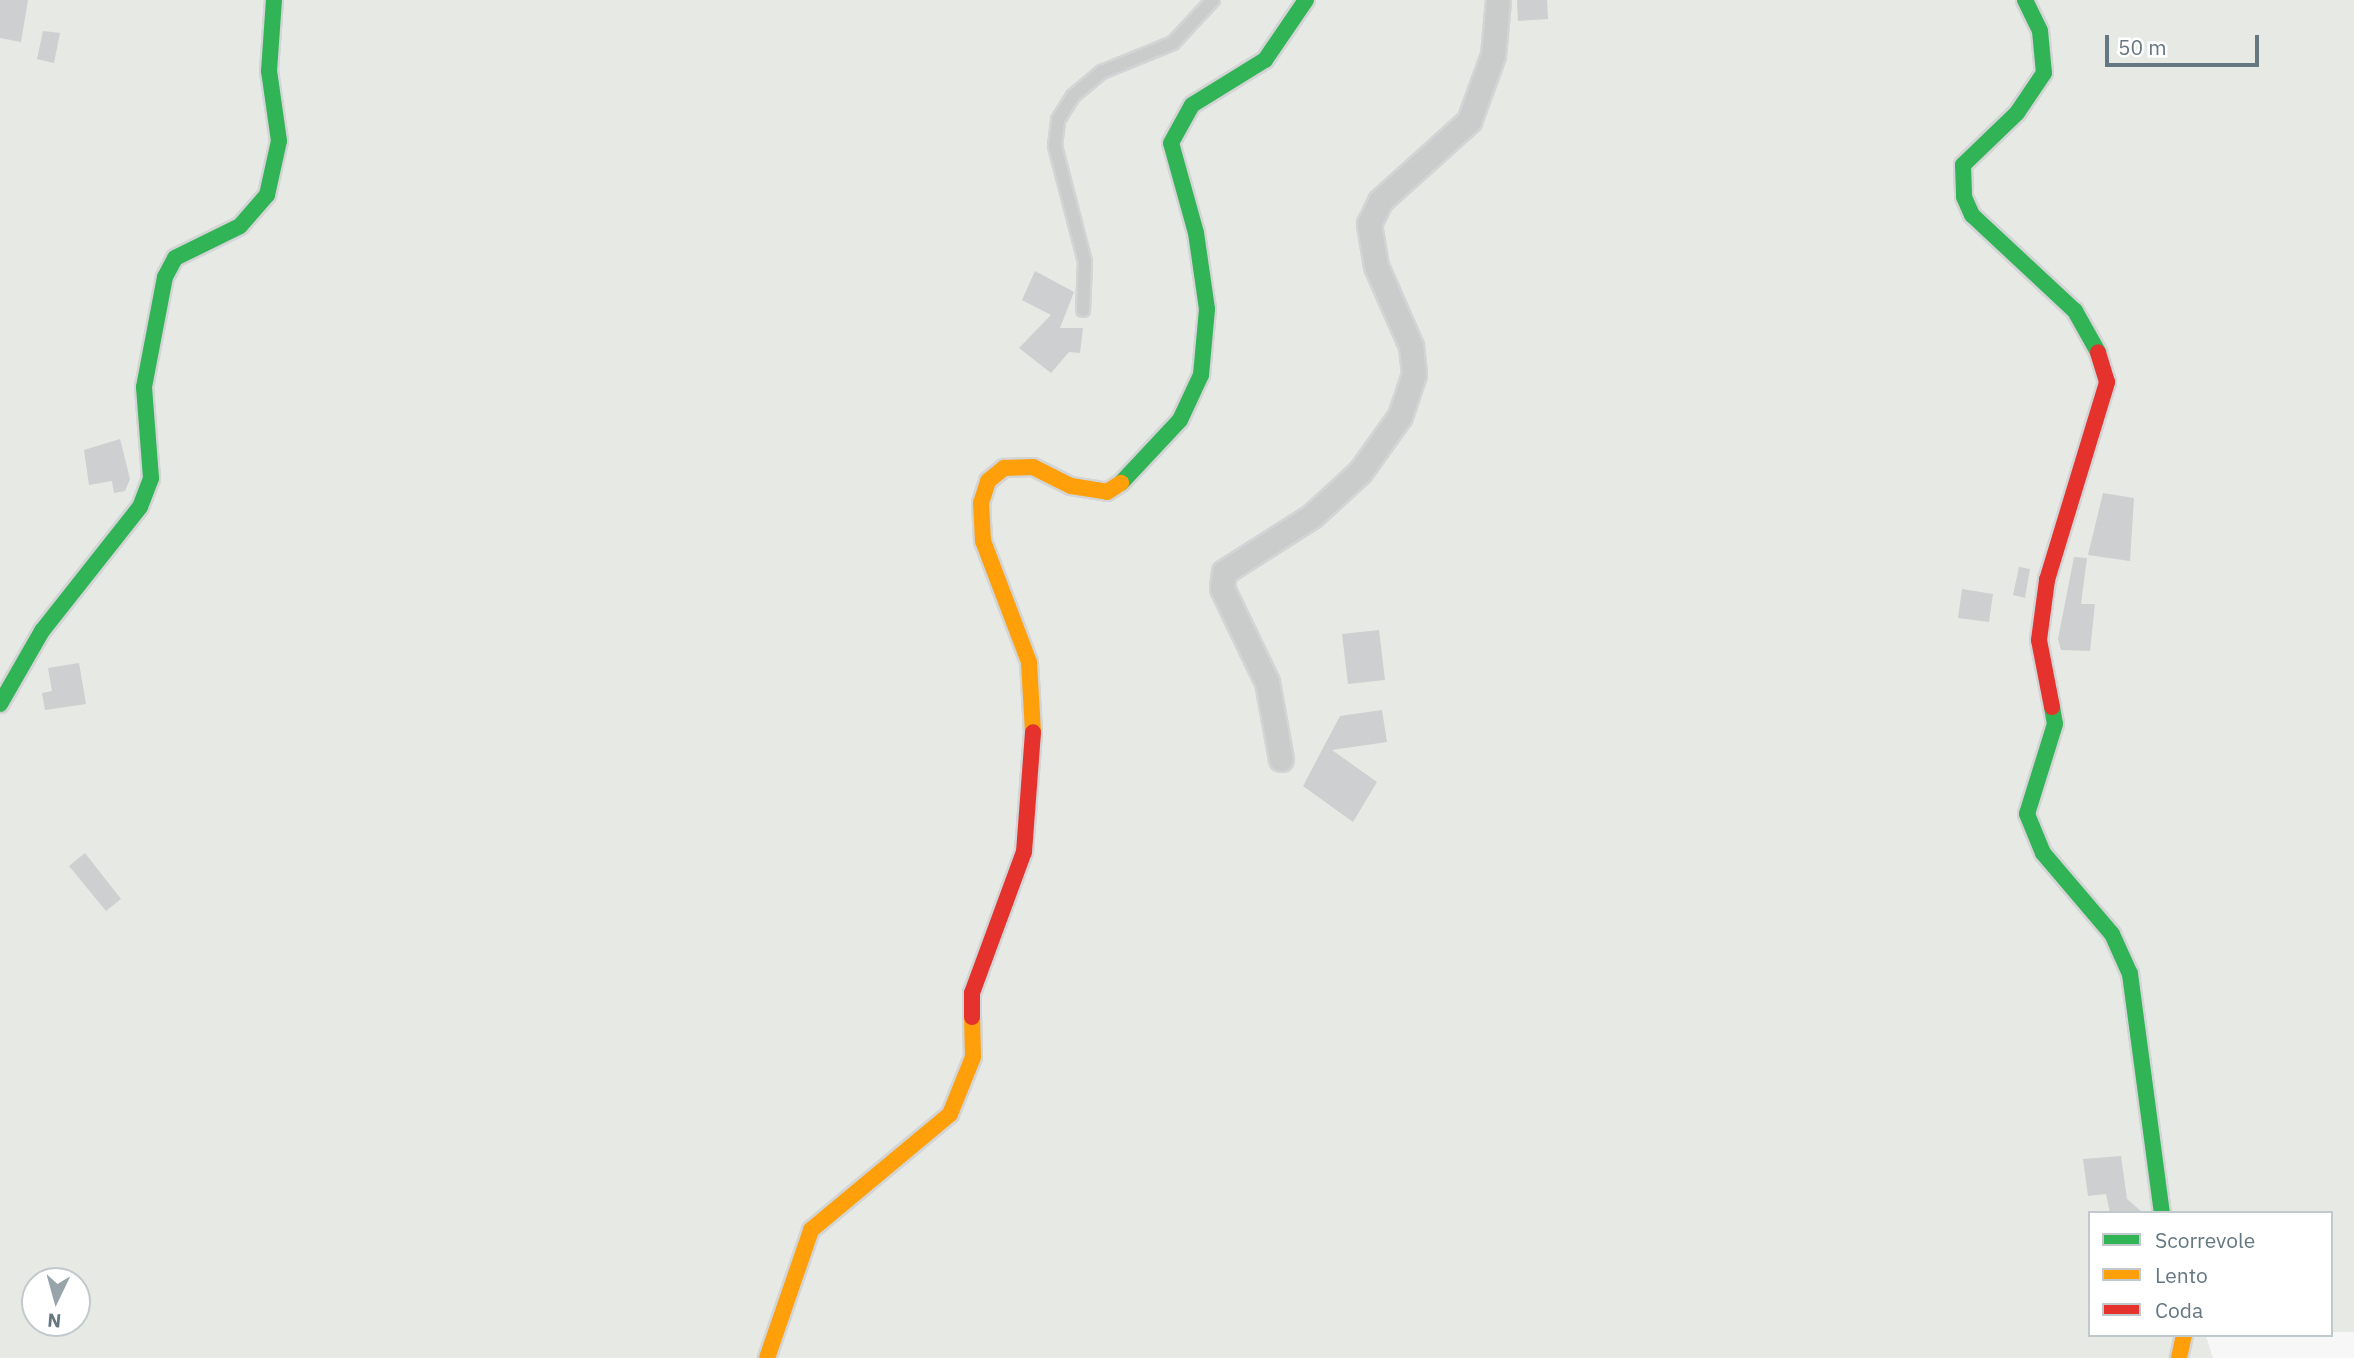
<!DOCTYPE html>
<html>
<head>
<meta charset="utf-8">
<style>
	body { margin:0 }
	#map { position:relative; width:2354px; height:1358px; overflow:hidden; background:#f7f7f7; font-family:"IBM Plex Sans",sans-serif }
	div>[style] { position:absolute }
	.green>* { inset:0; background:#e6e9e4 }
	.building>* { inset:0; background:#cecfd0 }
	.roads { filter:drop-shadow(2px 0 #d3d4d5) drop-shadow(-2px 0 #d3d4d5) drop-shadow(0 2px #d3d4d5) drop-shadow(0 -2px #d3d4d5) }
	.lane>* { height:12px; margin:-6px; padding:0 6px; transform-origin:6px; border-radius:6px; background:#cacccc }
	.street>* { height:23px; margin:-11.5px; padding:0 11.5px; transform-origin:11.5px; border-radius:11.5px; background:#cacccc }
	.fast>* { height:16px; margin:-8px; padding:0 8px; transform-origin:8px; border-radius:8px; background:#30b455 }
	.slow>* { height:16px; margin:-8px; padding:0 8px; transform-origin:8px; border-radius:8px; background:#ff9f0a }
	.jam>* { height:16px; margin:-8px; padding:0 8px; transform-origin:8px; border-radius:8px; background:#e5322d }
	span { translate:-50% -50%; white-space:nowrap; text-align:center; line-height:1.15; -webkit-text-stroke:7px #fff; paint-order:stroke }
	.legend { position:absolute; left:2088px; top:1211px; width:245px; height:126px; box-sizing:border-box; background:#fff; border:2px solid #c1c9cc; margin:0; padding:9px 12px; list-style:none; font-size:21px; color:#657780 }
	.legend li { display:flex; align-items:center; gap:14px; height:35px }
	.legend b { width:35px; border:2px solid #c1c9cc }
	.north { position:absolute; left:21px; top:1267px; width:70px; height:70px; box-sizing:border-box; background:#fff; border:2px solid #c1c9cc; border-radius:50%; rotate:185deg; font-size:19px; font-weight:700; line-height:28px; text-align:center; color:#657780 }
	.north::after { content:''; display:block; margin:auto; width:24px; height:32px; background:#98a4aa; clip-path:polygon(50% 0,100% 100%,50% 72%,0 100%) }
	.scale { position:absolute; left:2105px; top:35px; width:154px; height:32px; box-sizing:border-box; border:4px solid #657780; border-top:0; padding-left:9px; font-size:21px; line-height:24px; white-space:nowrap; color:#657780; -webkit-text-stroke:5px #fff; paint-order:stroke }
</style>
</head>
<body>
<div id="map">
	<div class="green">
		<i style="clip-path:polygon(evenodd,0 0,2354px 0,2354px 1332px,2331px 1332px,2331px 1213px,2090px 1213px,2090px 1335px,2219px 1335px,2206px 1336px,2213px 1358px,0 1358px,0 0,35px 1281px,77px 1281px,77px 1323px,35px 1323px,35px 1281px)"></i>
	</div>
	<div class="building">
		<i style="clip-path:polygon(0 0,28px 0,21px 42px,0 38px)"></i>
		<i style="clip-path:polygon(1517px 0,1547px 0,1548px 19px,1518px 21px)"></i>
		<i style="clip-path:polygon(43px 31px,60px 33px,54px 63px,37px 59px)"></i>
		<i style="clip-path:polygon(1035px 271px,1074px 292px,1060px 328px,1083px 328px,1080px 353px,1069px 352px,1051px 373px,1019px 348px,1051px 315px,1022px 300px)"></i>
		<i style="clip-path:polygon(120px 439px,130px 479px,125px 491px,114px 493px,112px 481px,89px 485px,84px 450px)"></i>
		<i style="clip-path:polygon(2103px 493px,2134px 498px,2130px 561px,2088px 555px)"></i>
		<i style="clip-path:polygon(2074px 557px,2087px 558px,2081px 604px,2095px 604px,2090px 651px,2061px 650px,2058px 639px)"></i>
		<i style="clip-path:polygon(2019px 567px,2030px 569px,2025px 598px,2013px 595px)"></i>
		<i style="clip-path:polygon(1962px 589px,1993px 594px,1989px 622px,1958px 618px)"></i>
		<i style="clip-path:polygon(1379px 630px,1385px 680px,1348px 684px,1342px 634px)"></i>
		<i style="clip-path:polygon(79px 663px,86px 704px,45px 710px,42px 693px,52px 691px,48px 668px)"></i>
		<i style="clip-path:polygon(1382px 710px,1387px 742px,1332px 750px,1377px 782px,1353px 822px,1303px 786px,1340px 716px)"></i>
		<i style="clip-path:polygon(85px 853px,121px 899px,106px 911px,69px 866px)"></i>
		<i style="clip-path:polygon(2121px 1156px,2127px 1199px,2143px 1213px,2110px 1213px,2106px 1194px,2088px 1196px,2083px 1159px)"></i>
	</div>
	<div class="roads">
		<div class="lane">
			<i style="left:1083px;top:310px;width:48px;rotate:-87.6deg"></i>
			<i style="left:1085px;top:262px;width:120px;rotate:-104.5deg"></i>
			<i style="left:1055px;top:146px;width:26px;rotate:-83deg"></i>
			<i style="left:1058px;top:120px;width:28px;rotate:-58deg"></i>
			<i style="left:1073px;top:96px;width:38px;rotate:-40deg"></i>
			<i style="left:1102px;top:72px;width:77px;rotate:-22.2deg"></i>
			<i style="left:1173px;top:43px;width:59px;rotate:-47.1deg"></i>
		</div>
		<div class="street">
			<i style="left:1281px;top:759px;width:78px;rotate:-100.3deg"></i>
			<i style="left:1267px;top:682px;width:104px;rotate:-115.6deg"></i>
			<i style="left:1222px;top:588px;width:16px;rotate:-83deg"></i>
			<i style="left:1224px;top:572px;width:104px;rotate:-32.5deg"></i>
			<i style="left:1312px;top:516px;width:65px;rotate:-42.5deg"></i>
			<i style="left:1360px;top:472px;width:69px;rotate:-54.5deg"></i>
			<i style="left:1400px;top:416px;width:44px;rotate:-71.6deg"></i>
			<i style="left:1414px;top:374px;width:28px;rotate:-96deg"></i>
			<i style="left:1411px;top:346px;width:87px;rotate:-113.6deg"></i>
			<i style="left:1376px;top:266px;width:43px;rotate:-99.5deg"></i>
			<i style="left:1369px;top:224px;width:25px;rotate:-64deg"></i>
			<i style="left:1380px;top:201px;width:120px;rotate:-42deg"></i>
			<i style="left:1469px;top:121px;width:70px;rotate:-70deg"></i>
			<i style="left:1493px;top:55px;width:55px;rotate:-84.8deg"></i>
		</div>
		<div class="fast">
			<i style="left:2025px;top:0;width:34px;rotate:64deg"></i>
			<i style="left:2040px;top:31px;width:42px;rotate:84.6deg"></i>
			<i style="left:2044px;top:73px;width:48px;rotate:124deg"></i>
			<i style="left:2017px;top:113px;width:75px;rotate:136.1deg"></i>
			<i style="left:1963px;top:165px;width:32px;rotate:88deg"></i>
			<i style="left:1964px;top:197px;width:20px;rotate:66deg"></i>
			<i style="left:1972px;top:215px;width:141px;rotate:43deg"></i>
			<i style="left:2075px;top:311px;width:47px;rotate:60.7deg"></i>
			<i style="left:1121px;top:483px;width:86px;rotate:-46.9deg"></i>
			<i style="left:1180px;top:420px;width:50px;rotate:-65deg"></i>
			<i style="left:1201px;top:375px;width:66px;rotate:-84.8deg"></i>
			<i style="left:1207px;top:309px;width:77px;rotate:-98.2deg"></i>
			<i style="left:1196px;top:233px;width:93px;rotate:-105.5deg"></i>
			<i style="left:1171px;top:143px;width:43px;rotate:-61.1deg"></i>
			<i style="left:1192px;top:105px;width:86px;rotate:-31.7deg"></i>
			<i style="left:1265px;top:60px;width:73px;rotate:-55.7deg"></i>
			<i style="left:0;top:704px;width:84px;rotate:-60.1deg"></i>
			<i style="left:42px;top:631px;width:158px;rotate:-51.7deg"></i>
			<i style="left:140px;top:507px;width:31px;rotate:-69deg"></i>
			<i style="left:151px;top:478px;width:91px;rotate:-94.4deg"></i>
			<i style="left:144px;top:387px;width:112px;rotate:-79.2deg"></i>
			<i style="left:165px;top:277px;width:21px;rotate:-62deg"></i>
			<i style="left:175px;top:258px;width:72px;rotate:-26.2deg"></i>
			<i style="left:240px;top:226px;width:41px;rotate:-48.9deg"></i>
			<i style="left:267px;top:195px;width:55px;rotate:-77.5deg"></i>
			<i style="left:279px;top:141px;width:71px;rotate:-98.1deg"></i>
			<i style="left:269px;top:71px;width:71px;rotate:-86deg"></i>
			<i style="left:2052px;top:707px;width:17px;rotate:80deg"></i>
			<i style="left:2055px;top:724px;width:94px;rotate:107.3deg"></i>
			<i style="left:2027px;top:814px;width:42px;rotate:67.7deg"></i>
			<i style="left:2043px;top:853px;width:106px;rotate:49.6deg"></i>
			<i style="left:2112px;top:934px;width:44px;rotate:65.8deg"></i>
			<i style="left:2130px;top:974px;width:241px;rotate:82.4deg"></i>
		</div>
		<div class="slow">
			<i style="left:1033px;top:732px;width:70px;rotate:-93.3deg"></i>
			<i style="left:1029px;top:662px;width:129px;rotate:-110.8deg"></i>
			<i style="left:983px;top:541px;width:38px;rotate:-93deg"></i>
			<i style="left:981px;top:503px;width:23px;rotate:-72deg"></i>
			<i style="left:988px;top:481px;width:21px;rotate:-39deg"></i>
			<i style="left:1004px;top:468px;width:29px;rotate:-2deg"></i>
			<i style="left:1033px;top:467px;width:42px;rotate:26.6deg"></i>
			<i style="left:1071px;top:486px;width:36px;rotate:9deg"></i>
			<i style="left:1107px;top:492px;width:17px;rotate:-33deg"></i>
			<i style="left:767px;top:1358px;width:135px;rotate:-71deg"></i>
			<i style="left:811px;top:1230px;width:181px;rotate:-39.8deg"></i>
			<i style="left:950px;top:1114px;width:61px;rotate:-68deg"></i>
			<i style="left:973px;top:1057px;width:40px;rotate:-91.4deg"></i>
			<i style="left:2179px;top:1358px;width:24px;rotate:-78deg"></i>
		</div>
		<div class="jam">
			<i style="left:2052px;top:707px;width:68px;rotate:-101deg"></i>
			<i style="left:2039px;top:640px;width:61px;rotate:-82.4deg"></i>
			<i style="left:2047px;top:580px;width:207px;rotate:-73.1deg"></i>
			<i style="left:2107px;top:382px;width:31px;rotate:-107deg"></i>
			<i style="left:972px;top:1017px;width:24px;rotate:-90deg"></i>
			<i style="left:972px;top:993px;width:150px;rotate:-69.8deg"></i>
			<i style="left:1024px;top:852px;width:120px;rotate:-85.7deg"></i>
		</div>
	</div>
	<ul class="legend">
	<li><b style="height:9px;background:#30b455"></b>Scorrevole</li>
	<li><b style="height:9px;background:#ff9f0a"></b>Lento</li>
	<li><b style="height:9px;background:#e5322d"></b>Coda</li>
	</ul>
	<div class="north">N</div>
	<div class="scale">50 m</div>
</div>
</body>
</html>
